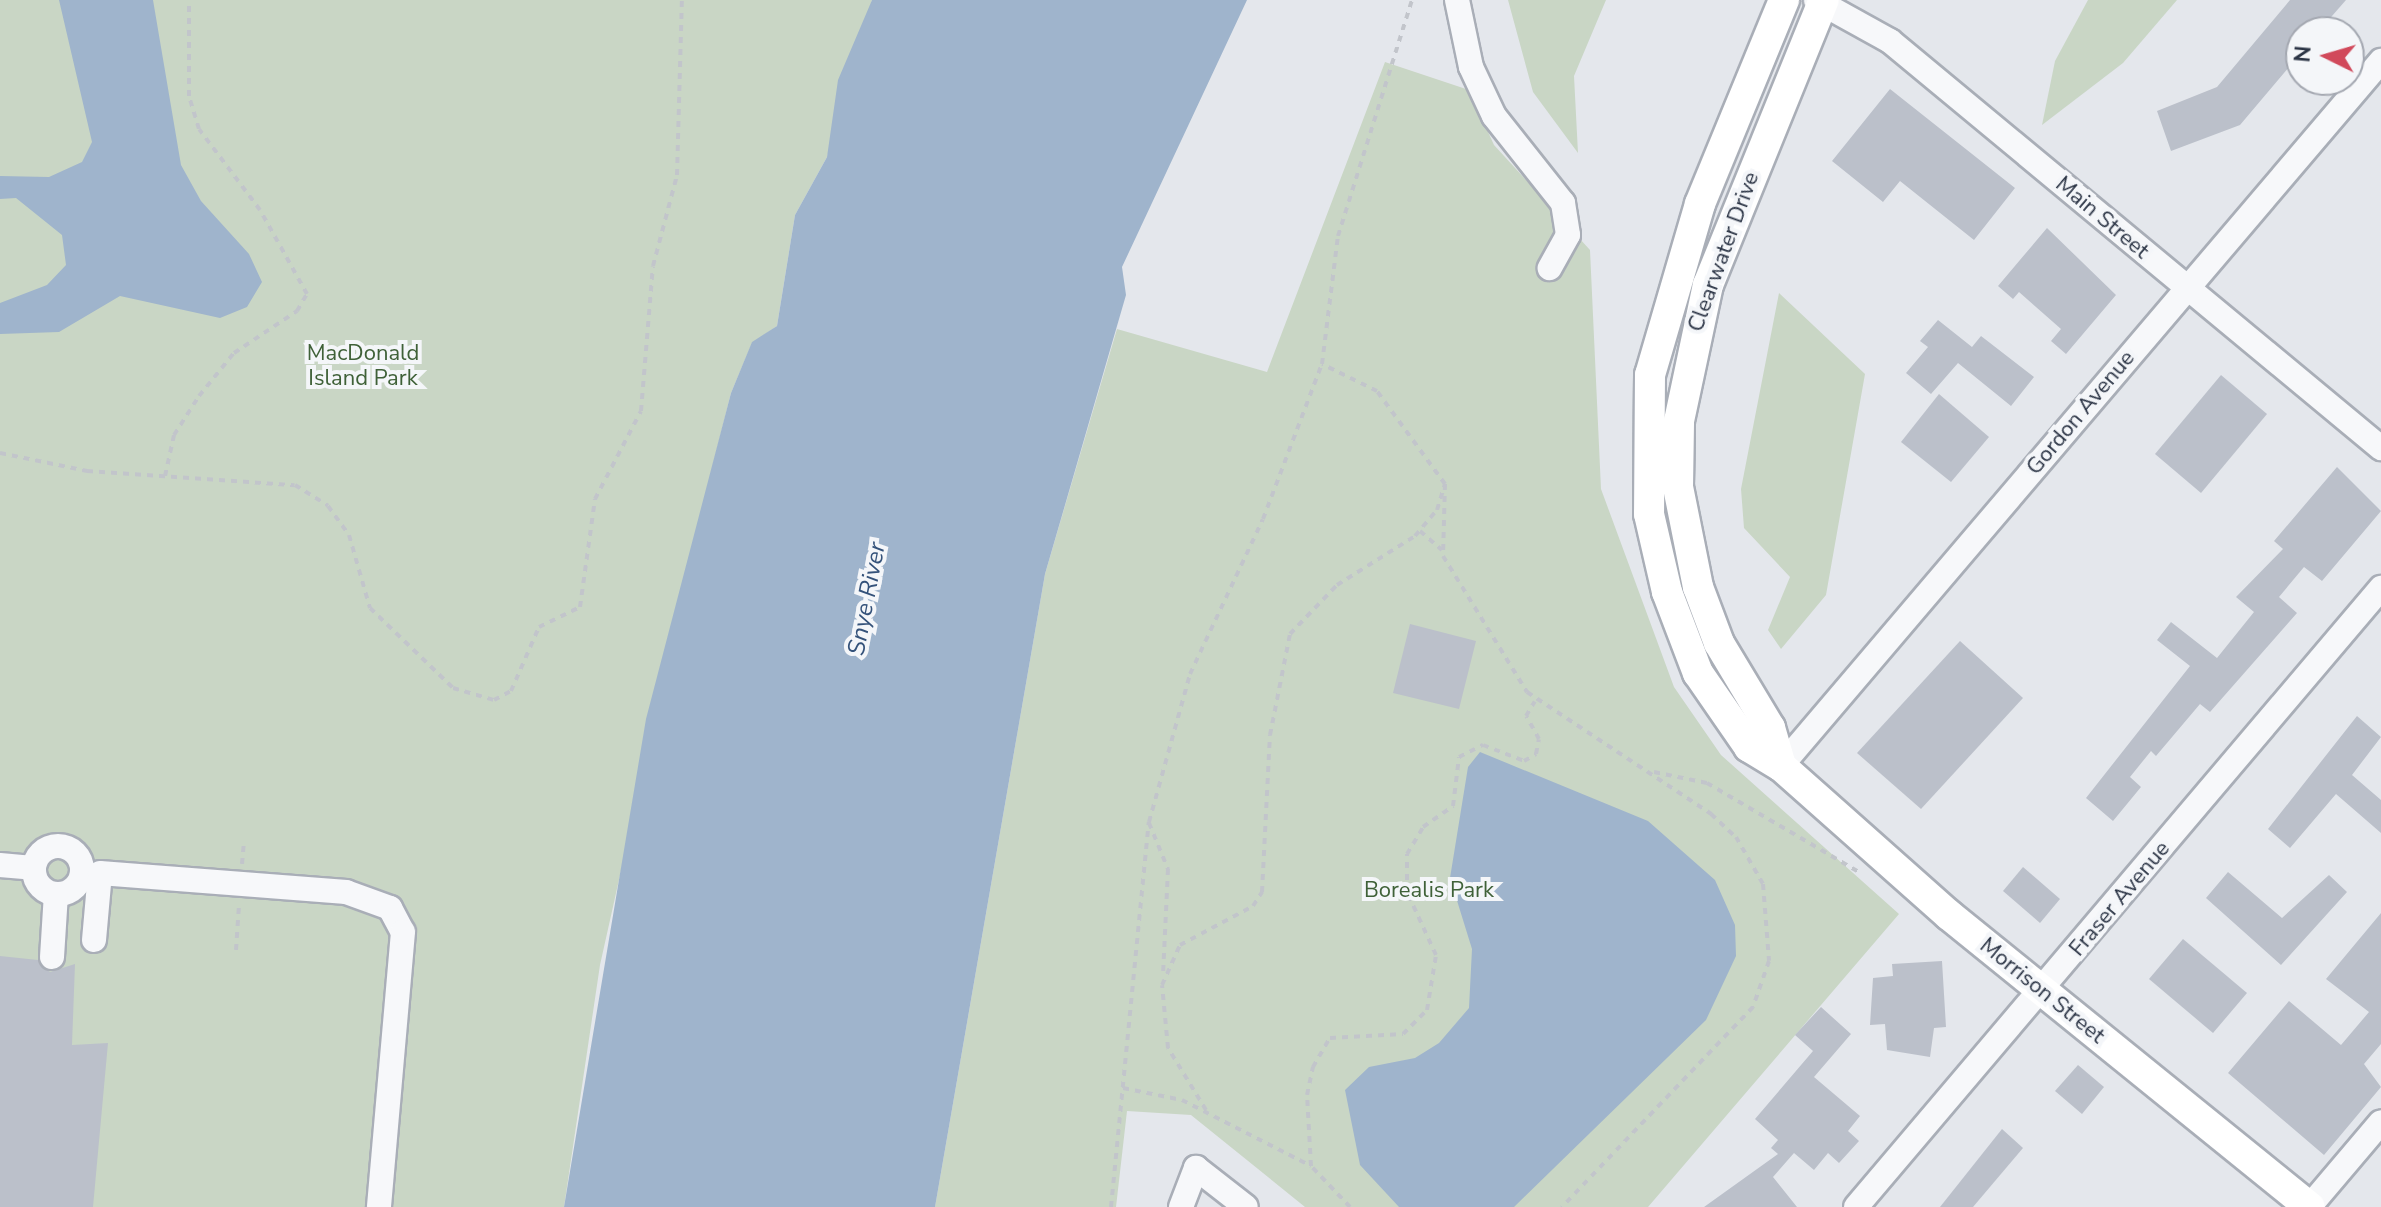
<!DOCTYPE html>
<html>
<head>
<meta charset="utf-8">
<style>
	body { margin:0 }
	#map { position:relative; width:2381px; height:1207px; overflow:hidden; background:#e4e7ec; font-family:"Nunito Sans",sans-serif }
	div>[style] { position:absolute }
	.green>* { inset:0; background:#c9d6c5 }
	.water>* { inset:0; background:#9fb4cc }
	.building>* { inset:0; background:#bbc0ca }
	.path>* { height:4px; margin-top:-2px; transform-origin:0; background:repeating-linear-gradient(90deg,#c2c5cb 0 6px,transparent 0 12px) }
	.roads { filter:drop-shadow(2px 0 #a9aeb7) drop-shadow(-2px 0 #a9aeb7) drop-shadow(0 2px #a9aeb7) drop-shadow(0 -2px #a9aeb7) }
	.minor>* { height:24px; margin:-12px; padding:0 12px; transform-origin:12px; border-radius:12px; background:#f7f8fa }
	.minor>.ring { margin:-12px; padding:0; box-sizing:content-box; background:none; border:24px solid #f7f8fa; border-radius:50% }
	.major>* { height:30px; margin:-15px; padding:0 15px; transform-origin:15px; border-radius:15px; background:#fff }
	span { translate:-50% -50%; white-space:nowrap; text-align:center; line-height:1.15; -webkit-text-stroke:8px #f4f6f9; paint-order:stroke }
	.street-label { font-size:22px; color:#2b3445 }
	.park-label { font-size:22px; color:#3f6138 }
	.water-label { font-size:24px; color:#34527a; font-style:italic }
	.north { position:absolute; left:2285px; top:16px; width:80px; height:80px; box-sizing:border-box; background:#f4f6f9; border:2px solid #a4a8b1; border-radius:50%; rotate:275deg; font-size:22px; font-weight:700; line-height:32px; text-align:center; color:#2b3445 }
	.north::after { content:''; display:block; margin:auto; width:28px; height:36px; background:#d1495b; clip-path:polygon(50% 0,100% 100%,50% 72%,0 100%) }
</style>
</head>
<body>
<div id="map">
	<div class="green">
		<i style="clip-path:polygon(0 0,872px 0,827px 157px,795px 215px,777px 326px,752px 343px,731px 393px,700px 516px,600px 965px,564px 1207px,0 1207px)"></i>
		<i style="clip-path:polygon(1508px 0,1606px 0,1574px 76px,1578px 153px,1533px 92px)"></i>
		<i style="clip-path:polygon(2088px 0,2177px 0,2123px 63px,2042px 125px,2055px 61px)"></i>
		<i style="clip-path:polygon(1385px 62px,1469px 90px,1494px 145px,1590px 250px,1601px 489px,1674px 687px,1721px 755px,1899px 914px,1648px 1207px,1305px 1207px,1191px 1115px,1127px 1111px,1116px 1207px,935px 1207px,1045px 574px,1117px 329px,1267px 372px)"></i>
		<i style="clip-path:polygon(1779px 293px,1865px 374px,1826px 595px,1781px 649px,1768px 630px,1790px 577px,1744px 528px,1741px 489px)"></i>
	</div>
	<div class="water">
		<i style="clip-path:polygon(59px 0,153px 0,181px 165px,201px 201px,249px 254px,262px 282px,247px 307px,220px 318px,120px 296px,59px 332px,0 334px,0 303px,47px 285px,66px 265px,62px 235px,16px 198px,0 199px,0 176px,49px 177px,82px 162px,92px 142px)"></i>
		<i style="clip-path:polygon(872px 0,1247px 0,1122px 267px,1126px 295px,1045px 574px,935px 1207px,564px 1207px,646px 719px,731px 393px,752px 342px,777px 326px,795px 215px,827px 157px,838px 80px)"></i>
		<i style="clip-path:polygon(1480px 752px,1648px 821px,1715px 880px,1735px 925px,1736px 956px,1706px 1020px,1514px 1207px,1399px 1207px,1360px 1165px,1345px 1090px,1369px 1067px,1415px 1058px,1439px 1043px,1469px 1008px,1472px 949px,1450px 878px,1468px 767px)"></i>
	</div>
	<div class="building">
		<i style="clip-path:polygon(2290px 0,2346px 0,2318px 32px,2301px 32px,2301px 53px,2240px 125px,2171px 151px,2157px 111px,2217px 87px)"></i>
		<i style="clip-path:polygon(1890px 89px,2015px 188px,1974px 240px,1900px 181px,1883px 202px,1832px 161px)"></i>
		<i style="clip-path:polygon(2047px 228px,2116px 295px,2066px 354px,2051px 341px,2061px 329px,2019px 292px,2013px 299px,1998px 286px)"></i>
		<i style="clip-path:polygon(1938px 320px,1972px 347px,1981px 336px,2034px 377px,2011px 406px,1958px 363px,1931px 394px,1906px 373px,1928px 347px,1920px 341px)"></i>
		<i style="clip-path:polygon(2221px 375px,2267px 414px,2201px 493px,2155px 454px)"></i>
		<i style="clip-path:polygon(1939px 394px,1989px 437px,1951px 482px,1901px 442px)"></i>
		<i style="clip-path:polygon(2337px 467px,2381px 511px,2322px 581px,2304px 567px,2279px 597px,2297px 613px,2210px 712px,2200px 704px,2156px 756px,2151px 751px,2130px 777px,2141px 787px,2113px 821px,2086px 798px,2190px 666px,2157px 640px,2171px 622px,2217px 658px,2254px 612px,2236px 597px,2283px 549px,2274px 541px)"></i>
		<i style="clip-path:polygon(1410px 624px,1476px 641px,1459px 709px,1393px 693px)"></i>
		<i style="clip-path:polygon(1960px 641px,2023px 698px,1921px 809px,1857px 753px)"></i>
		<i style="clip-path:polygon(2357px 716px,2381px 737px,2352px 775px,2381px 800px,2381px 833px,2336px 794px,2290px 848px,2268px 829px)"></i>
		<i style="clip-path:polygon(2023px 867px,2060px 899px,2040px 923px,2003px 891px)"></i>
		<i style="clip-path:polygon(2228px 872px,2282px 918px,2329px 875px,2347px 892px,2281px 965px,2206px 898px)"></i>
		<i style="clip-path:polygon(2381px 913px,2381px 1044px,2364px 1064px,2381px 1087px,2324px 1155px,2228px 1073px,2289px 1001px,2341px 1045px,2369px 1012px,2326px 979px)"></i>
		<i style="clip-path:polygon(2183px 939px,2247px 993px,2213px 1033px,2149px 979px)"></i>
		<i style="clip-path:polygon(0 956px,38px 960px,50px 972px,75px 964px,72px 1045px,108px 1043px,93px 1207px,0 1207px)"></i>
		<i style="clip-path:polygon(1942px 961px,1946px 1027px,1934px 1028px,1930px 1057px,1887px 1050px,1885px 1024px,1870px 1025px,1873px 978px,1893px 976px,1892px 964px)"></i>
		<i style="clip-path:polygon(1821px 1007px,1851px 1034px,1814px 1077px,1860px 1116px,1848px 1131px,1859px 1141px,1839px 1163px,1828px 1153px,1814px 1170px,1794px 1153px,1773px 1177px,1797px 1207px,1704px 1207px,1778px 1154px,1771px 1148px,1778px 1140px,1755px 1119px,1813px 1051px,1795px 1035px)"></i>
		<i style="clip-path:polygon(2078px 1065px,2104px 1087px,2082px 1114px,2055px 1091px)"></i>
		<i style="clip-path:polygon(2002px 1129px,2023px 1148px,1973px 1207px,1940px 1207px)"></i>
	</div>
	<div class="path">
		<i style="left:0;top:453px;width:89px;rotate:11.7deg"></i>
		<i style="left:87px;top:471px;width:208px;rotate:3.9deg"></i>
		<i style="left:295px;top:485px;width:39px;rotate:32deg"></i>
		<i style="left:328px;top:506px;width:36px;rotate:54deg"></i>
		<i style="left:349px;top:535px;width:76px;rotate:74deg"></i>
		<i style="left:370px;top:608px;width:115px;rotate:43.9deg"></i>
		<i style="left:453px;top:688px;width:43px;rotate:16.3deg"></i>
		<i style="left:494px;top:700px;width:19px;rotate:-28deg"></i>
		<i style="left:511px;top:691px;width:70px;rotate:-66.4deg"></i>
		<i style="left:539px;top:627px;width:46px;rotate:-26deg"></i>
		<i style="left:580px;top:607px;width:109px;rotate:-82.1deg"></i>
		<i style="left:595px;top:499px;width:99px;rotate:-62.4deg"></i>
		<i style="left:641px;top:411px;width:145px;rotate:-85.3deg"></i>
		<i style="left:653px;top:266px;width:94px;rotate:-75.2deg"></i>
		<i style="left:677px;top:175px;width:175px;rotate:-88.4deg"></i>
		<i style="left:165px;top:476px;width:42px;rotate:-77.6deg"></i>
		<i style="left:174px;top:435px;width:46px;rotate:-57.3deg"></i>
		<i style="left:199px;top:396px;width:55px;rotate:-50.9deg"></i>
		<i style="left:234px;top:353px;width:76px;rotate:-33.7deg"></i>
		<i style="left:297px;top:311px;width:20px;rotate:-60deg"></i>
		<i style="left:307px;top:294px;width:96px;rotate:-119.2deg"></i>
		<i style="left:260px;top:210px;width:101px;rotate:-127deg"></i>
		<i style="left:199px;top:129px;width:34px;rotate:-107deg"></i>
		<i style="left:189px;top:96px;width:96px;rotate:-90deg"></i>
		<i style="left:1445px;top:484px;width:72px;rotate:91.6deg"></i>
		<i style="left:1443px;top:556px;width:160px;rotate:58.3deg"></i>
		<i style="left:1527px;top:692px;width:221px;rotate:33.5deg"></i>
		<i style="left:1711px;top:814px;width:34px;rotate:43deg"></i>
		<i style="left:1736px;top:837px;width:54px;rotate:60.1deg"></i>
		<i style="left:1763px;top:884px;width:77px;rotate:85.5deg"></i>
		<i style="left:1769px;top:961px;width:49px;rotate:109.2deg"></i>
		<i style="left:1753px;top:1007px;width:277px;rotate:133.7deg"></i>
		<i style="left:1420px;top:531px;width:29px;rotate:41deg"></i>
		<i style="left:1654px;top:772px;width:54px;rotate:11.7deg"></i>
		<i style="left:1707px;top:783px;width:176px;rotate:30.4deg"></i>
		<i style="left:1149px;top:823px;width:50px;rotate:67.6deg"></i>
		<i style="left:1168px;top:869px;width:105px;rotate:92.7deg"></i>
		<i style="left:242px;top:864px;width:21px;rotate:-85deg"></i>
		<i style="left:236px;top:950px;width:45px;rotate:-86.2deg"></i>
		<i style="left:1123px;top:1088px;width:60px;rotate:11.5deg"></i>
		<i style="left:1182px;top:1100px;width:145px;rotate:27.1deg"></i>
		<i style="left:1206px;top:1110px;width:73px;rotate:-121.5deg"></i>
		<i style="left:1168px;top:1048px;width:63px;rotate:-95.4deg"></i>
		<i style="left:1162px;top:985px;width:44px;rotate:-65.8deg"></i>
		<i style="left:1180px;top:945px;width:83px;rotate:-28.1deg"></i>
		<i style="left:1253px;top:906px;width:17px;rotate:-57deg"></i>
		<i style="left:1262px;top:892px;width:157px;rotate:-87.1deg"></i>
		<i style="left:1270px;top:735px;width:103px;rotate:-78.8deg"></i>
		<i style="left:1290px;top:634px;width:68px;rotate:-46.2deg"></i>
		<i style="left:1337px;top:585px;width:92px;rotate:-32.1deg"></i>
		<i style="left:1415px;top:536px;width:34px;rotate:-50deg"></i>
		<i style="left:1437px;top:510px;width:27px;rotate:-73deg"></i>
		<i style="left:1445px;top:484px;width:115px;rotate:-126.2deg"></i>
		<i style="left:1377px;top:391px;width:61px;rotate:-153.9deg"></i>
		<i style="left:1111px;top:1207px;width:387px;rotate:-84.4deg"></i>
		<i style="left:1149px;top:822px;width:154px;rotate:-74.5deg"></i>
		<i style="left:1190px;top:674px;width:171px;rotate:-64.8deg"></i>
		<i style="left:1263px;top:519px;width:166px;rotate:-69.2deg"></i>
		<i style="left:1322px;top:364px;width:129px;rotate:-82.9deg"></i>
		<i style="left:1338px;top:236px;width:247px;rotate:-72.6deg"></i>
		<i style="left:1350px;top:1207px;width:57px;rotate:-133.6deg"></i>
		<i style="left:1311px;top:1166px;width:71px;rotate:-93.2deg"></i>
		<i style="left:1307px;top:1095px;width:29px;rotate:-78deg"></i>
		<i style="left:1313px;top:1067px;width:34px;rotate:-60deg"></i>
		<i style="left:1330px;top:1038px;width:73px;rotate:-3.1deg"></i>
		<i style="left:1403px;top:1034px;width:34px;rotate:-45deg"></i>
		<i style="left:1427px;top:1010px;width:56px;rotate:-80.7deg"></i>
		<i style="left:1436px;top:955px;width:69px;rotate:-114.7deg"></i>
		<i style="left:1407px;top:892px;width:38px;rotate:-90deg"></i>
		<i style="left:1407px;top:854px;width:31px;rotate:-59deg"></i>
		<i style="left:1423px;top:827px;width:37px;rotate:-35deg"></i>
		<i style="left:1453px;top:806px;width:49px;rotate:-83deg"></i>
		<i style="left:1459px;top:757px;width:27px;rotate:-27deg"></i>
		<i style="left:1483px;top:745px;width:44px;rotate:21.3deg"></i>
		<i style="left:1524px;top:761px;width:14px;rotate:-30deg"></i>
		<i style="left:1536px;top:754px;width:15px;rotate:-79deg"></i>
		<i style="left:1539px;top:739px;width:26px;rotate:-119deg"></i>
		<i style="left:1526px;top:716px;width:17px;rotate:-59deg"></i>
	</div>
	<div class="roads">
		<div class="minor">
			<i style="left:1457px;top:0;width:68px;rotate:78.2deg"></i>
			<i style="left:1471px;top:67px;width:54px;rotate:64.9deg"></i>
			<i style="left:1494px;top:116px;width:111px;rotate:51.6deg"></i>
			<i style="left:1563px;top:203px;width:32px;rotate:81deg"></i>
			<i style="left:1568px;top:235px;width:38px;rotate:119deg"></i>
			<i style="left:1816px;top:0;width:85px;rotate:29deg"></i>
			<i style="left:1890px;top:41px;width:638px;rotate:39.66deg"></i>
			<i style="left:1781px;top:766px;width:926px;rotate:-49.6deg"></i>
			<i class="ring" style="left:34px;top:846px;width:24px;height:24px"></i>
			<i style="left:0;top:865px;width:33px;rotate:5deg"></i>
			<i style="left:94px;top:940px;width:67px;rotate:-84.9deg"></i>
			<i style="left:100px;top:873px;width:247px;rotate:4.4deg"></i>
			<i style="left:346px;top:892px;width:47px;rotate:20deg"></i>
			<i style="left:390px;top:908px;width:27px;rotate:62deg"></i>
			<i style="left:403px;top:932px;width:276px;rotate:95deg"></i>
			<i style="left:52px;top:957px;width:63px;rotate:-86.4deg"></i>
			<i style="left:1181px;top:1207px;width:42px;rotate:-69deg"></i>
			<i style="left:1196px;top:1168px;width:63px;rotate:38deg"></i>
			<i style="left:1856px;top:1207px;width:812px;rotate:-49.7deg"></i>
			<i style="left:2309px;top:1207px;width:111px;rotate:-49.7deg"></i>
		</div>
		<div class="major">
			<i style="left:1784px;top:0;width:221px;rotate:112.4deg"></i>
			<i style="left:1700px;top:204px;width:178px;rotate:106.3deg"></i>
			<i style="left:1650px;top:375px;width:139px;rotate:90.4deg"></i>
			<i style="left:1649px;top:514px;width:80px;rotate:77deg"></i>
			<i style="left:1667px;top:592px;width:87px;rotate:69.1deg"></i>
			<i style="left:1698px;top:673px;width:90px;rotate:55.4deg"></i>
			<i style="left:1749px;top:747px;width:37px;rotate:31deg"></i>
			<i style="left:1781px;top:766px;width:225px;rotate:41.6deg"></i>
			<i style="left:1949px;top:915px;width:464px;rotate:39deg"></i>
			<i style="left:1781px;top:766px;width:40px;rotate:-106deg"></i>
			<i style="left:1770px;top:728px;width:99px;rotate:-121deg"></i>
			<i style="left:1719px;top:643px;width:60px;rotate:-110.6deg"></i>
			<i style="left:1698px;top:587px;width:102px;rotate:-101.3deg"></i>
			<i style="left:1678px;top:487px;width:66px;rotate:-89.1deg"></i>
			<i style="left:1679px;top:421px;width:139px;rotate:-78deg"></i>
			<i style="left:1708px;top:285px;width:308px;rotate:-67.9deg"></i>
		</div>
	</div>
	<div class="street-label">
		<span style="left:2102px;top:218px;rotate:40deg">Main Street</span>
		<span style="left:1724px;top:252px;rotate:-70deg">Clearwater Drive</span>
		<span style="left:2081px;top:413px;rotate:-50deg">Gordon Avenue</span>
		<span style="left:2120px;top:899px;rotate:-50deg">Fraser Avenue</span>
		<span style="left:2042px;top:991px;rotate:39deg">Morrison Street</span>
	</div>
	<div class="park-label">
		<span style="left:363px;top:366px">MacDonald<br>Island Park</span>
		<span style="left:1429px;top:891px">Borealis Park</span>
	</div>
	<div class="water-label">
		<span style="left:867px;top:599px;rotate:-79deg">Snye River</span>
	</div>
	<div class="north">N</div>
</div>
</body>
</html>
